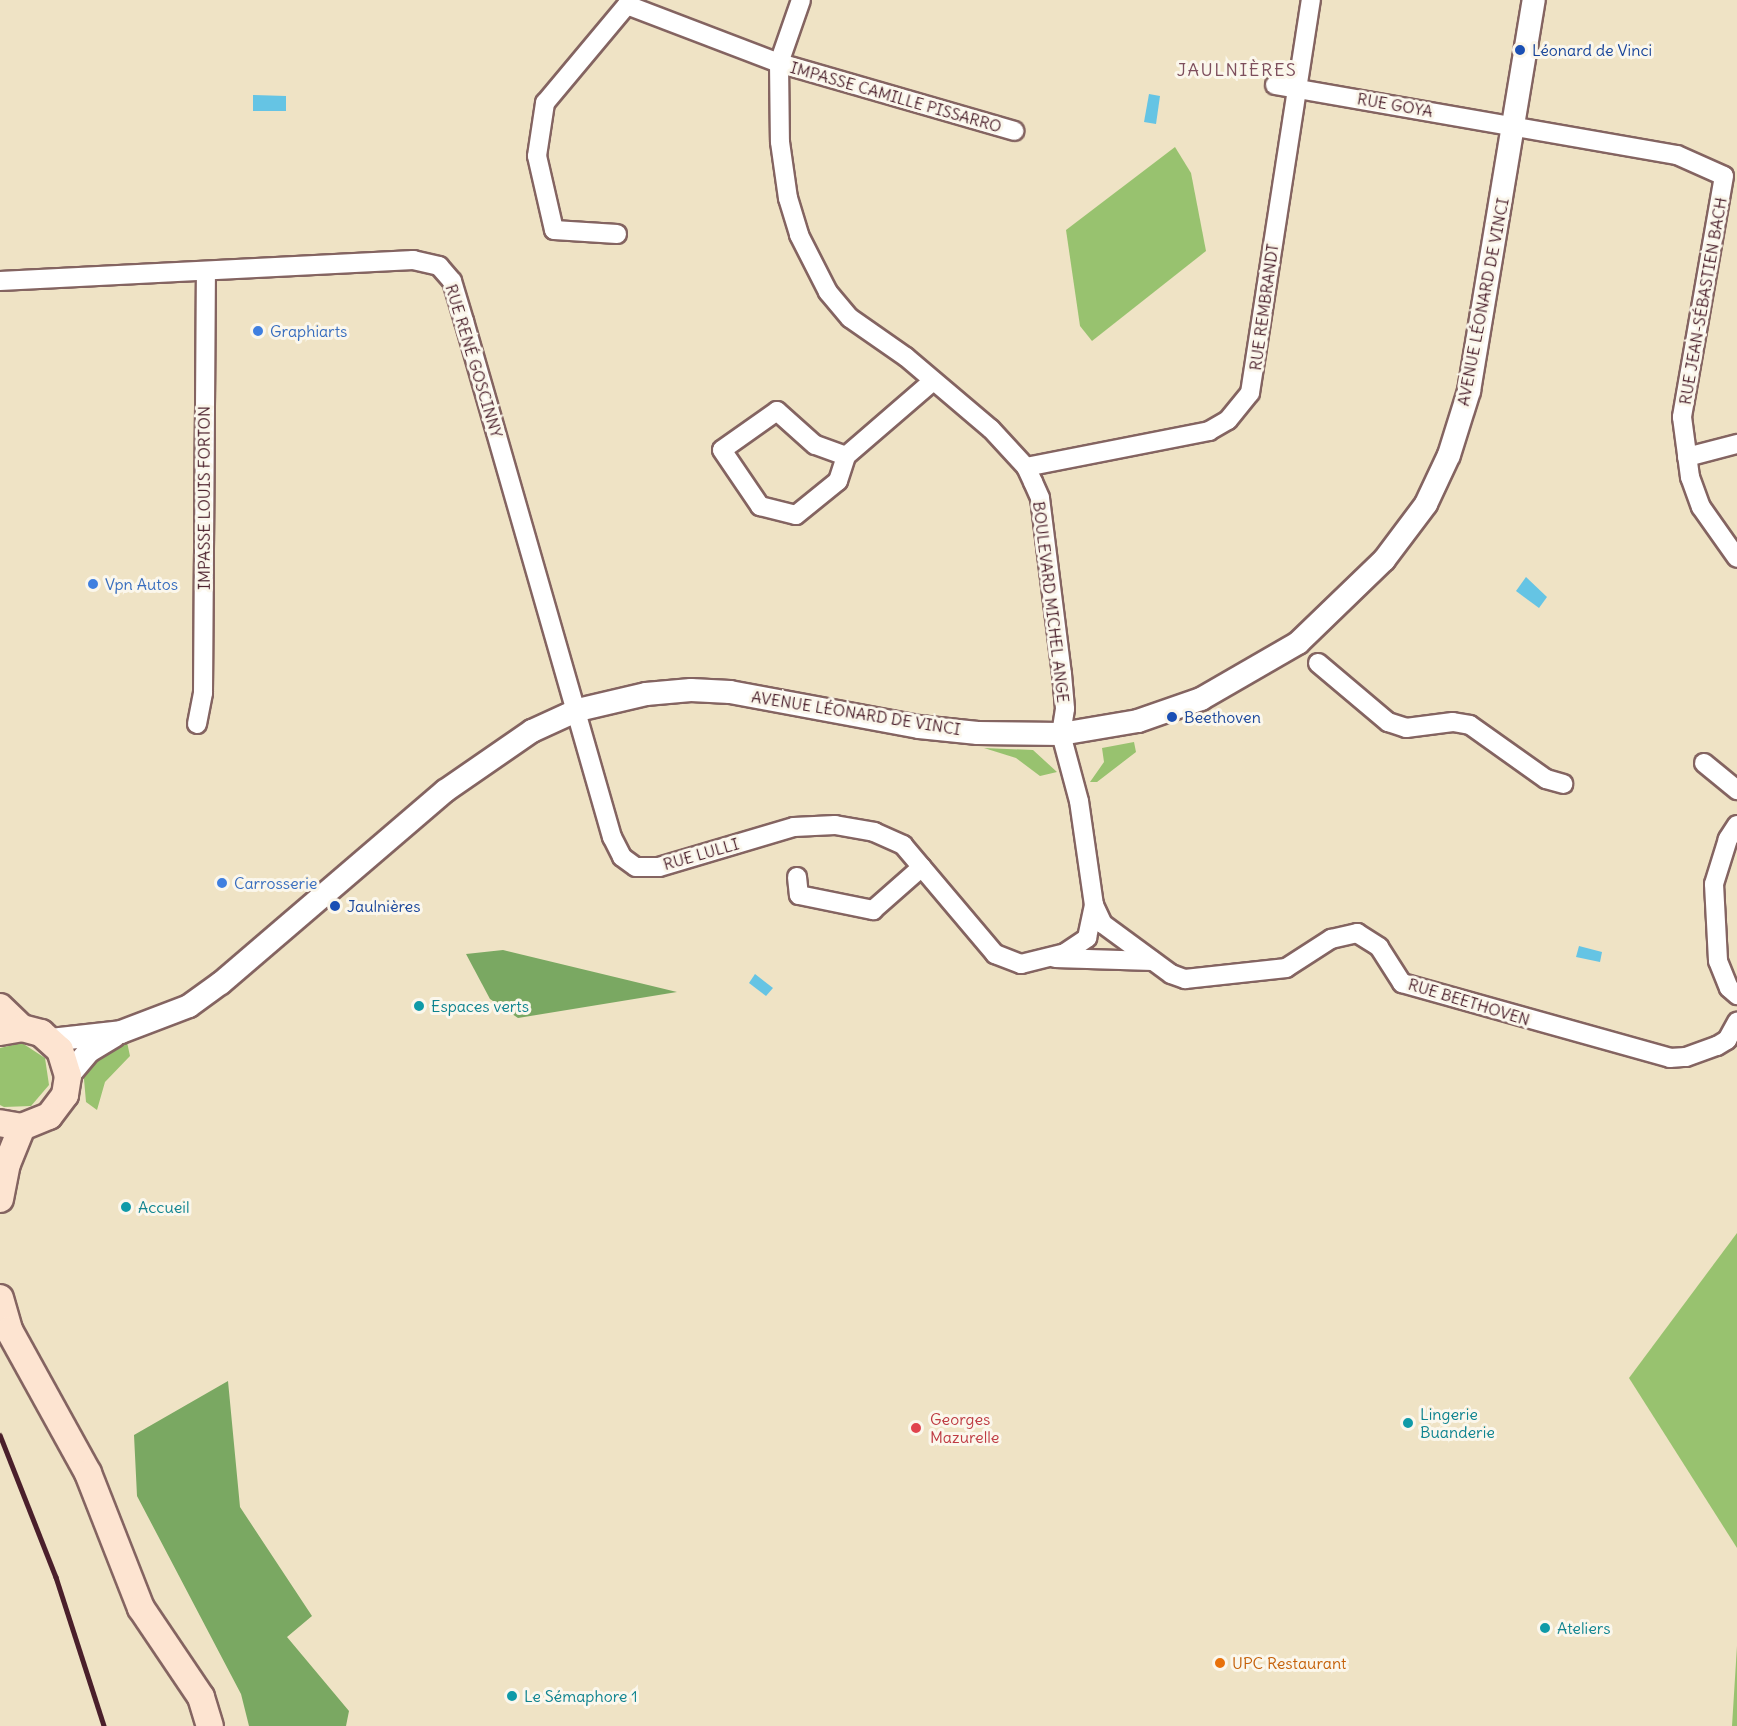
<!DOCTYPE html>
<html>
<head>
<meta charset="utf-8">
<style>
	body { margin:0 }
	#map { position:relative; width:1737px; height:1726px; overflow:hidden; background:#efe3c5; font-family:Delius,sans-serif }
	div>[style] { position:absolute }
	.green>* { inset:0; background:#98c26f }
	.forest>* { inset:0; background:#7aa862 }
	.water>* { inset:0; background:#65c4e4 }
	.roads { filter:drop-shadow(2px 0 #846461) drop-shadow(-2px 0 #846461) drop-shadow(0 2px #846461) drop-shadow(0 -2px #846461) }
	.minor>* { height:18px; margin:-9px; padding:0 9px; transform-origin:9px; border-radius:9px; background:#fff }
	.tertiary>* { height:22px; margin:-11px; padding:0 11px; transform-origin:11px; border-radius:11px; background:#fff }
	.secondary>* { height:26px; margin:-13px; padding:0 13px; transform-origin:13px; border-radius:13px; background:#fde4d1 }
	.rail>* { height:4.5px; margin:-2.25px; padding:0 2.25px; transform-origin:2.25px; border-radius:2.25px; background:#4a1f2b }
	.dots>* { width:16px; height:16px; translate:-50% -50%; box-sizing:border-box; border:3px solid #fbf7ec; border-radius:50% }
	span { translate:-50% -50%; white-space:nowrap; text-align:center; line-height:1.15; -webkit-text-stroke:6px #fbf7ec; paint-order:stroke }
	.transit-label { font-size:16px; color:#164399 }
	.left { translate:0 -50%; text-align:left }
	.street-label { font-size:16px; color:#4a1f2b }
	.shop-label { font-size:16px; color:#366cbe }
	.culture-label { font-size:16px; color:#0d838f }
	.health-label { font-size:16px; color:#be3a42 }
	.food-label { font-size:16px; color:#c56008 }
	.neighbourhood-label { font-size:18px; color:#7d4e5c; letter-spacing:1.5px }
</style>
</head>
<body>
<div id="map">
	<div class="green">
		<i style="clip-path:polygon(1175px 147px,1191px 173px,1206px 251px,1092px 341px,1080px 326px,1066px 230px)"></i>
		<i style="clip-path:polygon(1134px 742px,1136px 752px,1097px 782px,1090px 782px,1104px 762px,1102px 748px)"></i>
		<i style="clip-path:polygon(984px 748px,1033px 750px,1057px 772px,1040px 776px,1016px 758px)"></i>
		<i style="clip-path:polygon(117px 1042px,127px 1042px,130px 1056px,105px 1082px,97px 1110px,86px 1102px,83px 1068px)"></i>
		<i style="clip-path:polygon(22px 1043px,45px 1058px,49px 1085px,31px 1106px,4px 1107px,0 1105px,0 1048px)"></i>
		<i style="clip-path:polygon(1737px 1233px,1737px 1548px,1629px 1378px)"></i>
		<i style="clip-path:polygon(1737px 1646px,1737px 1726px,1732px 1726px)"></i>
	</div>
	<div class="forest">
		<i style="clip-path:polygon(503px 950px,677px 992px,518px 1018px,490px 999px,466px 954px)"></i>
		<i style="clip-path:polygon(228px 1381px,240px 1507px,312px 1616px,287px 1637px,349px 1711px,346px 1726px,249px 1726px,241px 1694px,137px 1496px,134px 1435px)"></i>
	</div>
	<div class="water">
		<i style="clip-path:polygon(1149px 94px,1160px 96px,1156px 124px,1144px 122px)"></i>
		<i style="clip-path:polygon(253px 95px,286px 96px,286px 111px,253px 111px)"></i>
		<i style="clip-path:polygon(1526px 577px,1547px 597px,1539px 608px,1516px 591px)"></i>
		<i style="clip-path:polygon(1579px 946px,1602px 952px,1600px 962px,1576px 957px)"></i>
		<i style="clip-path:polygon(755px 974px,773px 988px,766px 996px,749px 983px)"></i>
	</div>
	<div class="roads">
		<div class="minor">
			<i style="left:801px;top:0;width:67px;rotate:109.2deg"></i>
			<i style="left:779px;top:63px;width:79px;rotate:89.3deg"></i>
			<i style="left:780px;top:142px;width:57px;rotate:81.9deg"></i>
			<i style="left:788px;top:198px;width:39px;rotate:73deg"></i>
			<i style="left:799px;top:235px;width:64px;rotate:63deg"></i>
			<i style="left:828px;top:292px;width:34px;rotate:50deg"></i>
			<i style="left:850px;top:318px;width:68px;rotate:34.9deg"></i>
			<i style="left:906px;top:357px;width:111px;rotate:40.3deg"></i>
			<i style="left:991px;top:429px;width:52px;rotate:47.4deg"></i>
			<i style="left:1026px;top:467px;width:17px;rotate:65deg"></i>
			<i style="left:1033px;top:482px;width:17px;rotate:66deg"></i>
			<i style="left:1040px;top:498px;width:177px;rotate:82.9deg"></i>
			<i style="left:1062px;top:674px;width:35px;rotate:85deg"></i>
			<i style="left:1065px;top:709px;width:25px;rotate:99deg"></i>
			<i style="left:1061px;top:734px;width:69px;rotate:75deg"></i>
			<i style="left:1079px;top:801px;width:105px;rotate:81.8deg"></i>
			<i style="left:1094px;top:905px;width:21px;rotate:65deg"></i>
			<i style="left:1103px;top:924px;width:84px;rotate:36.3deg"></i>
			<i style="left:1171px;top:974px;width:15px;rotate:20deg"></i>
			<i style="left:1185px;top:979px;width:102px;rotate:-6.2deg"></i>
			<i style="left:1286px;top:968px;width:54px;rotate:-32.8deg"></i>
			<i style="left:1331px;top:939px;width:27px;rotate:-13deg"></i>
			<i style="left:1357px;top:933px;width:26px;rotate:32deg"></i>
			<i style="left:1379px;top:947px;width:43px;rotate:57.4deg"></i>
			<i style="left:1402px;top:983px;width:278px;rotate:15.6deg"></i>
			<i style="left:1670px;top:1058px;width:16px;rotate:-4deg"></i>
			<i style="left:1686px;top:1057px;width:33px;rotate:-20deg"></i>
			<i style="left:1717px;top:1046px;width:12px;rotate:-31deg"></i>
			<i style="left:1727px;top:1040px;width:21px;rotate:-61deg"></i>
			<i style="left:1275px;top:85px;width:408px;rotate:9.9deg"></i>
			<i style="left:1677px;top:155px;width:51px;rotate:24.1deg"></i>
			<i style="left:1724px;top:176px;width:245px;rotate:99.9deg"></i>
			<i style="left:1682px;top:417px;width:61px;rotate:82.4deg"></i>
			<i style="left:1690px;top:477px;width:32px;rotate:70deg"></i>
			<i style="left:1701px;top:507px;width:62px;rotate:54.8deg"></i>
			<i style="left:617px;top:234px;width:63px;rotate:-176.4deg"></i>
			<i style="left:554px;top:230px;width:76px;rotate:-102.9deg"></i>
			<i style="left:537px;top:156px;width:54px;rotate:-81.4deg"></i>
			<i style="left:545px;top:103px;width:128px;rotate:-50.1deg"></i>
			<i style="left:627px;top:5px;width:163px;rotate:20.9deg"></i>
			<i style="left:779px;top:63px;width:245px;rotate:16.1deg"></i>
			<i style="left:0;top:281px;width:414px;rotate:-2.9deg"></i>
			<i style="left:413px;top:260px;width:27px;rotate:13deg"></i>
			<i style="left:439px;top:266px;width:20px;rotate:49deg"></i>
			<i style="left:452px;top:281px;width:42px;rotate:73.3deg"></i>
			<i style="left:464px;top:321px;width:537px;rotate:74deg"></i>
			<i style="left:612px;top:837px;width:22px;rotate:63deg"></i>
			<i style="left:622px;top:857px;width:17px;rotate:36deg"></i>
			<i style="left:636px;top:867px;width:23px"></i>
			<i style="left:659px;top:867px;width:141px;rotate:-16.5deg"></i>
			<i style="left:794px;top:827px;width:41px;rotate:-2.8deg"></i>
			<i style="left:835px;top:825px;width:40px;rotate:10deg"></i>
			<i style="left:874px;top:832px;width:32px;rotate:24deg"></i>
			<i style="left:903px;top:845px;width:143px;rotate:49.8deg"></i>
			<i style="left:995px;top:954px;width:28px;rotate:21deg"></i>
			<i style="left:1021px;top:964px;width:45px;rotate:-14deg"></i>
			<i style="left:1065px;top:953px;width:27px;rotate:-34deg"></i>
			<i style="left:1087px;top:938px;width:34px;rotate:-78deg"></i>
			<i style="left:846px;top:456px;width:33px;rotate:-160deg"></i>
			<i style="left:815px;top:445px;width:51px;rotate:-138.2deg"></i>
			<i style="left:777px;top:411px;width:67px;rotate:144.7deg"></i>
			<i style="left:722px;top:450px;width:68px;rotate:55.8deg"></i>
			<i style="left:760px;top:506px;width:37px;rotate:14deg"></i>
			<i style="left:796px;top:515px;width:54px;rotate:-39deg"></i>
			<i style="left:838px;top:481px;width:26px;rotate:-72deg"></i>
			<i style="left:846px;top:456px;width:115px;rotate:-40.8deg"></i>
			<i style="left:1687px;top:457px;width:52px;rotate:-14.6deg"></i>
			<i style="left:1026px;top:467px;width:187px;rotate:-11.1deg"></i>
			<i style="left:1209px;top:431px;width:22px;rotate:-30deg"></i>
			<i style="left:1228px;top:420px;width:35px;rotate:-51deg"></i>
			<i style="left:1250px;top:393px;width:398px;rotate:-81.2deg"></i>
			<i style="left:1318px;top:663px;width:92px;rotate:40.1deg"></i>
			<i style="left:1388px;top:722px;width:19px;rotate:18deg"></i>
			<i style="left:1406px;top:728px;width:47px;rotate:-7.3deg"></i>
			<i style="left:1453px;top:722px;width:17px;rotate:10deg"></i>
			<i style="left:1470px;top:725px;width:93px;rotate:35.4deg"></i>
			<i style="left:1546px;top:779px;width:18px;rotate:16deg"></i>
			<i style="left:197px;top:724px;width:32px;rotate:-79deg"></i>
			<i style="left:203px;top:693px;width:421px;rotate:-89.6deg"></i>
			<i style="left:1704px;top:763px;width:43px;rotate:39.3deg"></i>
			<i style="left:1737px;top:825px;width:17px;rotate:123deg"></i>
			<i style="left:1728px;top:839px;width:47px;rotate:107.3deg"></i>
			<i style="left:1714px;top:884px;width:77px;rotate:87deg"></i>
			<i style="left:1718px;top:961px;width:29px;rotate:68deg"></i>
			<i style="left:1729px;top:988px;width:11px;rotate:41deg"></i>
			<i style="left:797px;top:877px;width:18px;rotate:84deg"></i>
			<i style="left:799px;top:895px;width:76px;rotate:11.5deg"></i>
			<i style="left:873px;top:910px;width:65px;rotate:-41.3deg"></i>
			<i style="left:1055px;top:958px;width:98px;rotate:1.8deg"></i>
		</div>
		<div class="tertiary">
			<i style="left:51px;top:1040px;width:70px;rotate:-6.5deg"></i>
			<i style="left:121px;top:1032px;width:73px;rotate:-20.9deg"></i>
			<i style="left:189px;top:1006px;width:39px;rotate:-36deg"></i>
			<i style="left:221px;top:983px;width:295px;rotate:-40.6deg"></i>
			<i style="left:445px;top:791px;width:106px;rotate:-34.6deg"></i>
			<i style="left:532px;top:731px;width:51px;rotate:-24.5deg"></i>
			<i style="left:578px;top:710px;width:70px;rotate:-13.2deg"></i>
			<i style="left:646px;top:694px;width:45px;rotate:-5.1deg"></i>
			<i style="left:691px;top:690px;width:39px;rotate:3deg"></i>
			<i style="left:730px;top:692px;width:192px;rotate:10.5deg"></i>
			<i style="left:919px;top:727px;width:59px;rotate:5.8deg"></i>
			<i style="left:978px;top:733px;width:83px;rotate:0.7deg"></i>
			<i style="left:1061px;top:734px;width:78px;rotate:-9.6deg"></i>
			<i style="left:1138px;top:721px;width:67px;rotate:-19.2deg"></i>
			<i style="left:1201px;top:699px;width:112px;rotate:-30deg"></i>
			<i style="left:1298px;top:643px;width:120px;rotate:-44deg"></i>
			<i style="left:1384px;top:560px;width:70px;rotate:-53.1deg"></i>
			<i style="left:1426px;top:504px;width:54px;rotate:-64.9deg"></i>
			<i style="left:1449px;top:455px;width:67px;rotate:-72.6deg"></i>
			<i style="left:1469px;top:391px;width:396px;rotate:-80.6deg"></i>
			<i style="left:68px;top:1076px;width:33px;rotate:-50deg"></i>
			<i style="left:89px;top:1051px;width:29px;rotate:-31deg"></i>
		</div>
		<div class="secondary">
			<i style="left:0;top:1007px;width:30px;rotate:44deg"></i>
			<i style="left:0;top:1032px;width:22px;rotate:-10deg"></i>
			<i style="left:22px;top:1028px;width:20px;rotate:15deg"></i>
			<i style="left:41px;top:1033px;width:25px;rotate:42deg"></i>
			<i style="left:60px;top:1050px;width:27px;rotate:73deg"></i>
			<i style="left:68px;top:1076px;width:19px;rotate:99deg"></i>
			<i style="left:65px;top:1095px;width:26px;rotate:127deg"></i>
			<i style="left:49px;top:1116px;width:29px;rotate:158deg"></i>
			<i style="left:22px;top:1127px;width:22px;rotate:-170deg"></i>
			<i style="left:0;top:1199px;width:36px;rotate:-79deg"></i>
			<i style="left:7px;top:1164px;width:40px;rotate:-68deg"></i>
			<i style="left:0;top:1298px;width:33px;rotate:74deg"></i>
			<i style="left:9px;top:1330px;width:163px;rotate:61.1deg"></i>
			<i style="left:88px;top:1473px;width:145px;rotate:68.6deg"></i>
			<i style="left:141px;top:1608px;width:107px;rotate:56deg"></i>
			<i style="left:201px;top:1697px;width:30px;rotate:73deg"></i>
		</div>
	</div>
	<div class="rail">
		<i style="left:0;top:1435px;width:153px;rotate:68.5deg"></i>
		<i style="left:56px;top:1577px;width:157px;rotate:72.1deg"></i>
	</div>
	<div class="dots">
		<i style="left:1520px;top:50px;background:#1a4fb4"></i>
		<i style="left:258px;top:331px;background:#3f7fe0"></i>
		<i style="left:93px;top:584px;background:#3f7fe0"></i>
		<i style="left:1172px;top:717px;background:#1a4fb4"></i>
		<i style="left:222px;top:883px;background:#3f7fe0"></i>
		<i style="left:335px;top:906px;background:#1a4fb4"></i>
		<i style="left:419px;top:1006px;background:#0f9aa8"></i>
		<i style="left:126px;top:1207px;background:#0f9aa8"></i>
		<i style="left:1408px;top:1423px;background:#0f9aa8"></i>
		<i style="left:916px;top:1428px;background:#e0444e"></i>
		<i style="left:1545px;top:1628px;background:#0f9aa8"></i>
		<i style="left:1220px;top:1663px;background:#e8710a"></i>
		<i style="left:512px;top:1696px;background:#0f9aa8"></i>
	</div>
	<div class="transit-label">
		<span class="left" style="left:1532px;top:50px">Léonard de Vinci</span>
		<span class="left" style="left:1184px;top:717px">Beethoven</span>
		<span class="left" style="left:347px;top:906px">Jaulnières</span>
	</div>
	<div class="street-label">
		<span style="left:896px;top:97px;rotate:16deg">IMPASSE CAMILLE PISSARRO</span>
		<span style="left:1395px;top:105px;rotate:10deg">RUE GOYA</span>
		<span style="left:1703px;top:301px;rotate:-80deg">RUE JEAN-SÉBASTIEN BACH</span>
		<span style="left:1483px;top:302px;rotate:-79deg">AVENUE LÉONARD DE VINCI</span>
		<span style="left:1264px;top:307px;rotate:-82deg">RUE REMBRANDT</span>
		<span style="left:474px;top:361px;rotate:73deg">RUE RENÉ GOSCINNY</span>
		<span style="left:204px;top:498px;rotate:-90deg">IMPASSE LOUIS FORTON</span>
		<span style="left:1051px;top:602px;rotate:83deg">BOULEVARD MICHEL ANGE</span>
		<span style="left:856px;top:713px;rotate:9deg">AVENUE LÉONARD DE VINCI</span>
		<span style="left:701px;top:854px;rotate:-16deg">RUE LULLI</span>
		<span style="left:1469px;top:1002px;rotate:17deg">RUE BEETHOVEN</span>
	</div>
	<div class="shop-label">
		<span class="left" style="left:270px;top:331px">Graphiarts</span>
		<span class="left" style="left:105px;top:584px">Vpn Autos</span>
		<span class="left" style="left:234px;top:883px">Carrosserie</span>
	</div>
	<div class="culture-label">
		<span class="left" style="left:431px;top:1006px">Espaces verts</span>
		<span class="left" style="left:138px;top:1207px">Accueil</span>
		<span class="left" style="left:1420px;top:1423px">Lingerie<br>Buanderie</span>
		<span class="left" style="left:1557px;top:1628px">Ateliers</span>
		<span class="left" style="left:524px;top:1696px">Le Sémaphore 1</span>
	</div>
	<div class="health-label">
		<span class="left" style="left:930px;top:1428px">Georges<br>Mazurelle</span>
	</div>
	<div class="food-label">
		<span class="left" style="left:1232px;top:1663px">UPC Restaurant</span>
	</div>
	<div class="neighbourhood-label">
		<span style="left:1237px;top:70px">JAULNIÈRES</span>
	</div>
</div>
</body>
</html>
